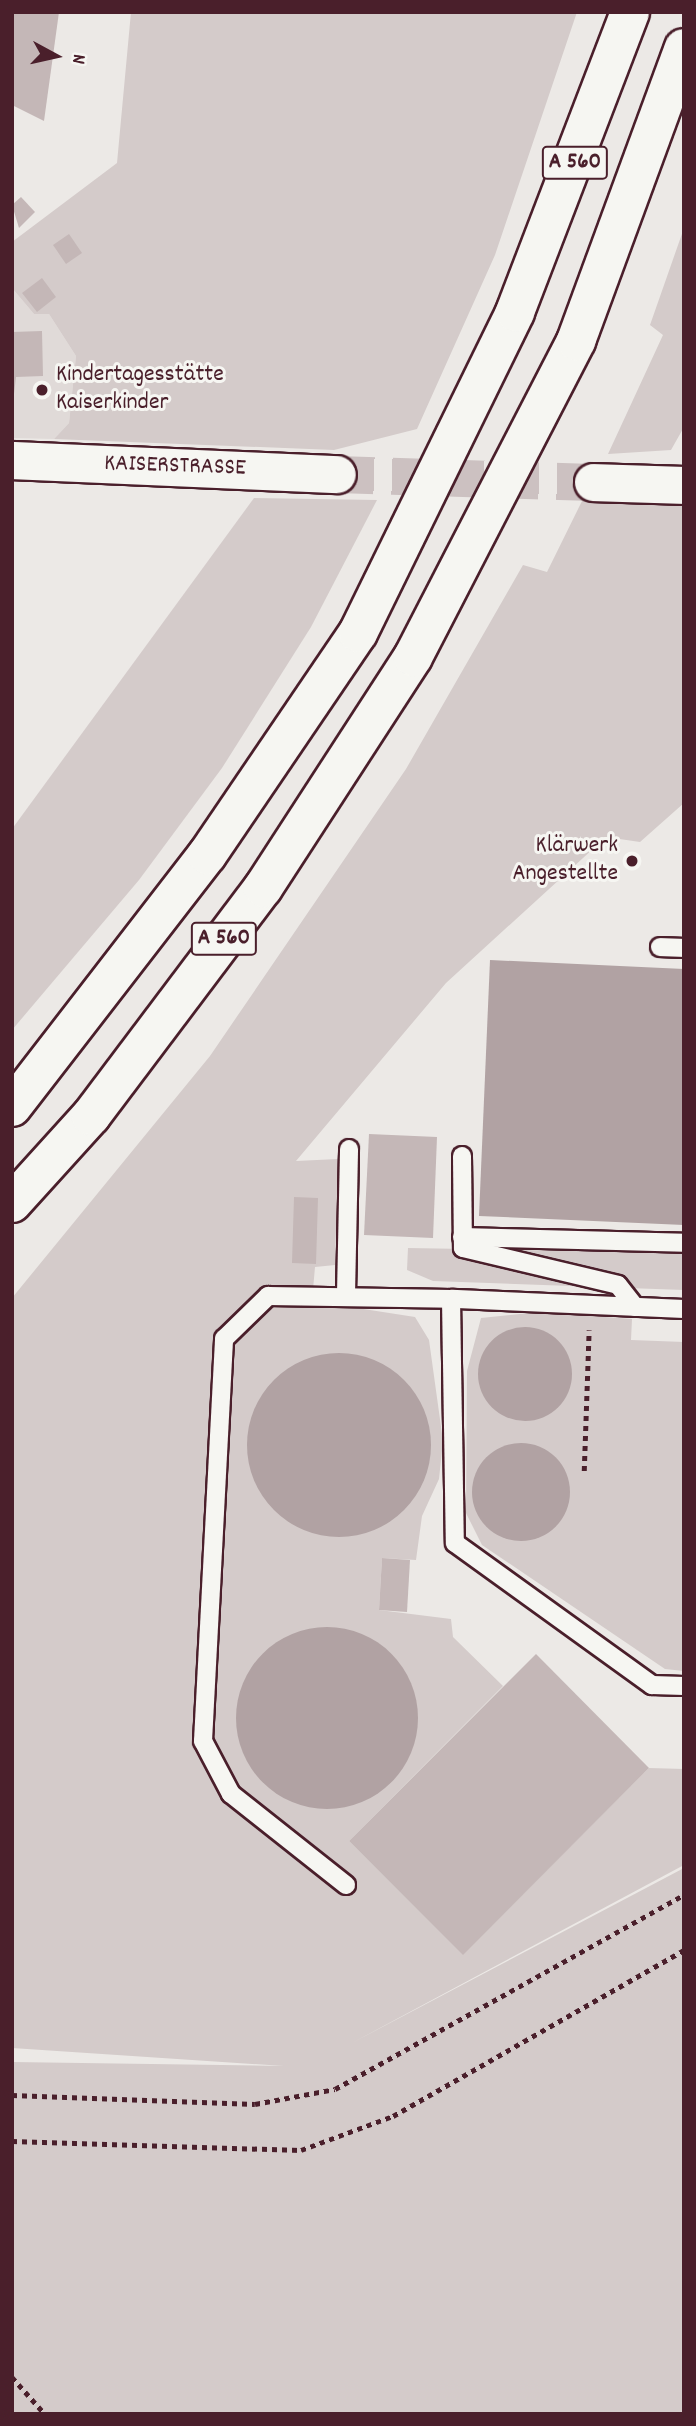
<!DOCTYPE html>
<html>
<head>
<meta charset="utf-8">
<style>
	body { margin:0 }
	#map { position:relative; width:696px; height:2426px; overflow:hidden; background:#ece9e6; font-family:Dekko,sans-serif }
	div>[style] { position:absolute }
	.built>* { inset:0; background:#e0dad8 }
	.green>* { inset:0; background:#d4cbca }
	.water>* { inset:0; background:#b1a2a3 }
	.round { border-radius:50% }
	.building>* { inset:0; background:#c4b7b7 }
	.street-tunnel>* { height:37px; margin-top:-18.5px; transform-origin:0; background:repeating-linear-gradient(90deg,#ccc1c1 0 37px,transparent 0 55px) }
	.path>* { height:4.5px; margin-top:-2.25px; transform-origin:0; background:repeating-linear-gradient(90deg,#4a1f2b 0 5px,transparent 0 10px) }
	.roads { filter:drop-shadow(2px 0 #4a1f2b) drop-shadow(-2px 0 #4a1f2b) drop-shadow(0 2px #4a1f2b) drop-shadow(0 -2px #4a1f2b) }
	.lane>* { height:18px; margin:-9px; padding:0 9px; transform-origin:9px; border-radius:9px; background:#f6f6f2 }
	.street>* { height:37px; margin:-18.5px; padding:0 18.5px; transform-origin:18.5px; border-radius:18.5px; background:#f6f6f2 }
	.highway>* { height:38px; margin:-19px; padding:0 19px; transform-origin:19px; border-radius:19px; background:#f6f6f2 }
	.dots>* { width:19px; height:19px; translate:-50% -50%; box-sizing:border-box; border:4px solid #f6f6f2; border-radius:50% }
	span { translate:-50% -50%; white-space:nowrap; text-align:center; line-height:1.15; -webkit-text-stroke:6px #f6f6f2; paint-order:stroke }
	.shield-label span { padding:2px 5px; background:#f6f6f2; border:2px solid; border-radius:5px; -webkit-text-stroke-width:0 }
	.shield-label { font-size:23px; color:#4a1f2b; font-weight:700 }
	.poi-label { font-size:24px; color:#4a1f2b }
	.left { translate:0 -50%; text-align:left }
	.right { translate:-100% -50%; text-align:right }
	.street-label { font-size:24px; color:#4a1f2b }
	.frame { position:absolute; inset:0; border:14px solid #4a1f2b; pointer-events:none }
	.north { position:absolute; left:21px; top:21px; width:70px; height:70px; -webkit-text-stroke:5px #f6f6f2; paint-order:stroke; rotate:98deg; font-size:19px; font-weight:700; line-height:28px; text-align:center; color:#4a1f2b }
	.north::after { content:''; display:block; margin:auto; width:24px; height:32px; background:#4a1f2b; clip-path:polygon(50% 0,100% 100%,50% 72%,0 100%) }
</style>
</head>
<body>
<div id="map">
	<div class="built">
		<i style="clip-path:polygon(12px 288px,34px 314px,49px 314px,76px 356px,69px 423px,54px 439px,12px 438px)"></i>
	</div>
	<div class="green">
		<i style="clip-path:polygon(131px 12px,577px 12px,495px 255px,417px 429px,334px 450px,54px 439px,69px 423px,76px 356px,49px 314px,34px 314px,12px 288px,12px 242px,117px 163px)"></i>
		<i style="clip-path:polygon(684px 228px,684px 427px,671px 450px,608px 454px,663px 335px,650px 325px)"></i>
		<i style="clip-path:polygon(642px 492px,684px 495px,684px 803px,640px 842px,606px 837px,446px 983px,296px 1161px,338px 1159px,335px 1265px,315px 1267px,312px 1301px,415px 1317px,429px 1340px,443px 1441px,439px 1479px,422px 1516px,416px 1560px,382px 1558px,379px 1610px,451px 1619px,453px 1637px,503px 1686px,349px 1841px,463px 1954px,649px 1768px,684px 1769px,684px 1865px,350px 2044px,684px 1868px,684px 2414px,12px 2414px,12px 2062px,284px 2066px,12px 2048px,12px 1298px,210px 1056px,406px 769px,523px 565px,547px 572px,583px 499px)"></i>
		<i style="clip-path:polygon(254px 498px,377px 500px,311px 627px,222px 768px,139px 880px,12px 1030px,12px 829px)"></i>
		<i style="clip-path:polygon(408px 1248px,684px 1253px,684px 1290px,433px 1281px,407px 1270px)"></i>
		<i style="clip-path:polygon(539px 1312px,632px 1319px,631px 1340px,684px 1342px,684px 1671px,665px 1669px,482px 1545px,466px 1513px,467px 1371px,481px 1318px)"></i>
	</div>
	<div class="water">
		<i style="clip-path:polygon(490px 960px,684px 969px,684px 1225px,479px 1216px)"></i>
		<i class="round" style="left:478px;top:1327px;width:94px;height:94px"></i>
		<i class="round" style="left:247px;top:1353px;width:184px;height:184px"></i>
		<i class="round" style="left:472px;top:1443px;width:98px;height:98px"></i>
		<i class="round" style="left:236px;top:1627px;width:182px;height:182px"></i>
	</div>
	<div class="building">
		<i style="clip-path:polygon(12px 12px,59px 12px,44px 121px,12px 105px)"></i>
		<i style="clip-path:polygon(21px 197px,35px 212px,19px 228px,12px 205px)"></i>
		<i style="clip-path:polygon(69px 234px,82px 253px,66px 264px,53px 245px)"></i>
		<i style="clip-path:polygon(42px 278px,56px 297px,37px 312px,22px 293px)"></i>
		<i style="clip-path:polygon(42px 331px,43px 376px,16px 377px,12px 411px,12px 332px)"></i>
		<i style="clip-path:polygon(369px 1134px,437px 1137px,433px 1238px,364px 1235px)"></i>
		<i style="clip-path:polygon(294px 1197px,318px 1198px,316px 1264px,292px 1263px)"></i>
		<i style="clip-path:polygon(382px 1558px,410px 1560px,407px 1612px,379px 1610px)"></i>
		<i style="clip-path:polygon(536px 1654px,649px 1768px,463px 1955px,349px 1841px)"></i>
	</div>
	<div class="street-tunnel">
		<i style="left:337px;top:474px;width:256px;rotate:1.8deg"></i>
	</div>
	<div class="path">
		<i style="left:584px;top:1471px;width:141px;rotate:-88deg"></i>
		<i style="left:12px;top:2095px;width:243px;rotate:2.1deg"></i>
		<i style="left:255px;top:2104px;width:81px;rotate:-10.6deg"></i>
		<i style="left:335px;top:2089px;width:399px;rotate:-29.1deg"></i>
		<i style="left:12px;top:2141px;width:289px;rotate:1.8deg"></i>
		<i style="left:301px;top:2150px;width:98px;rotate:-20.3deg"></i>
		<i style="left:393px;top:2116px;width:335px;rotate:-29.7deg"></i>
		<i style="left:12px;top:2377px;width:50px;rotate:48.3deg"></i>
	</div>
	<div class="roads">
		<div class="lane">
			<i style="left:660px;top:947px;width:24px;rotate:2deg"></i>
			<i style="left:462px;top:1156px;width:92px;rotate:89.4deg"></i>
			<i style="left:463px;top:1248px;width:159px;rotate:13.4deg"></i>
			<i style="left:618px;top:1285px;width:28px;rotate:52deg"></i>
			<i style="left:462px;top:1237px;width:222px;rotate:1.5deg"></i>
			<i style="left:346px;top:1294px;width:145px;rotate:-88.8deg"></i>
			<i style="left:684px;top:1309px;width:233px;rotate:-177.5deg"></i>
			<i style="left:451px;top:1299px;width:244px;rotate:89.1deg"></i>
			<i style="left:455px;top:1543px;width:243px;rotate:35.8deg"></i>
			<i style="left:652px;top:1685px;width:32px;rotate:2deg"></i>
			<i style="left:346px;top:1885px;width:147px;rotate:-141.6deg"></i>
			<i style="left:231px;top:1794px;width:60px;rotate:-117.8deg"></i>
			<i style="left:203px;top:1741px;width:403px;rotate:-87deg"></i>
			<i style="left:224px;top:1339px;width:62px;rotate:-44.3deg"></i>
			<i style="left:268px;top:1296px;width:183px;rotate:0.9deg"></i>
		</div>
		<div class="street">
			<i style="left:12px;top:460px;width:325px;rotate:2.5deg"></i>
			<i style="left:593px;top:482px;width:91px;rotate:1.9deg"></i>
		</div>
		<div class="highway">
			<i style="left:12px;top:1107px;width:319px;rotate:-52.3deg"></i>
			<i style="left:207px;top:855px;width:268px;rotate:-55.8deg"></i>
			<i style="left:358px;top:633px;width:357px;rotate:-63.9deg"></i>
			<i style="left:515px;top:312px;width:321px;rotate:-69deg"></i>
			<i style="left:12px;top:1203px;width:118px;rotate:-47.8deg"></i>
			<i style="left:91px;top:1116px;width:286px;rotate:-53deg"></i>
			<i style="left:263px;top:888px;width:275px;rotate:-57deg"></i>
			<i style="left:413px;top:657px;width:356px;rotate:-62.7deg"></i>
			<i style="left:576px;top:341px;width:312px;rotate:-69.8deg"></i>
		</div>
	</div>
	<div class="dots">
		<i style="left:42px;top:390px;background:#4a1f2b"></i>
		<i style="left:632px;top:861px;background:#4a1f2b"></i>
	</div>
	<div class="shield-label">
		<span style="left:575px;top:163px">A 560</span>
		<span style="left:224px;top:939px">A 560</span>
	</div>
	<div class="poi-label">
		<span class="left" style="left:56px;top:390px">Kindertagesstätte<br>Kaiserkinder</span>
		<span class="right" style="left:618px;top:861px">Klärwerk<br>Angestellte</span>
	</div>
	<div class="street-label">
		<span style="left:175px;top:467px;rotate:2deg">KAISERSTRASSE</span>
	</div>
	<div class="frame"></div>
	<div class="north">N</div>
</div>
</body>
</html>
